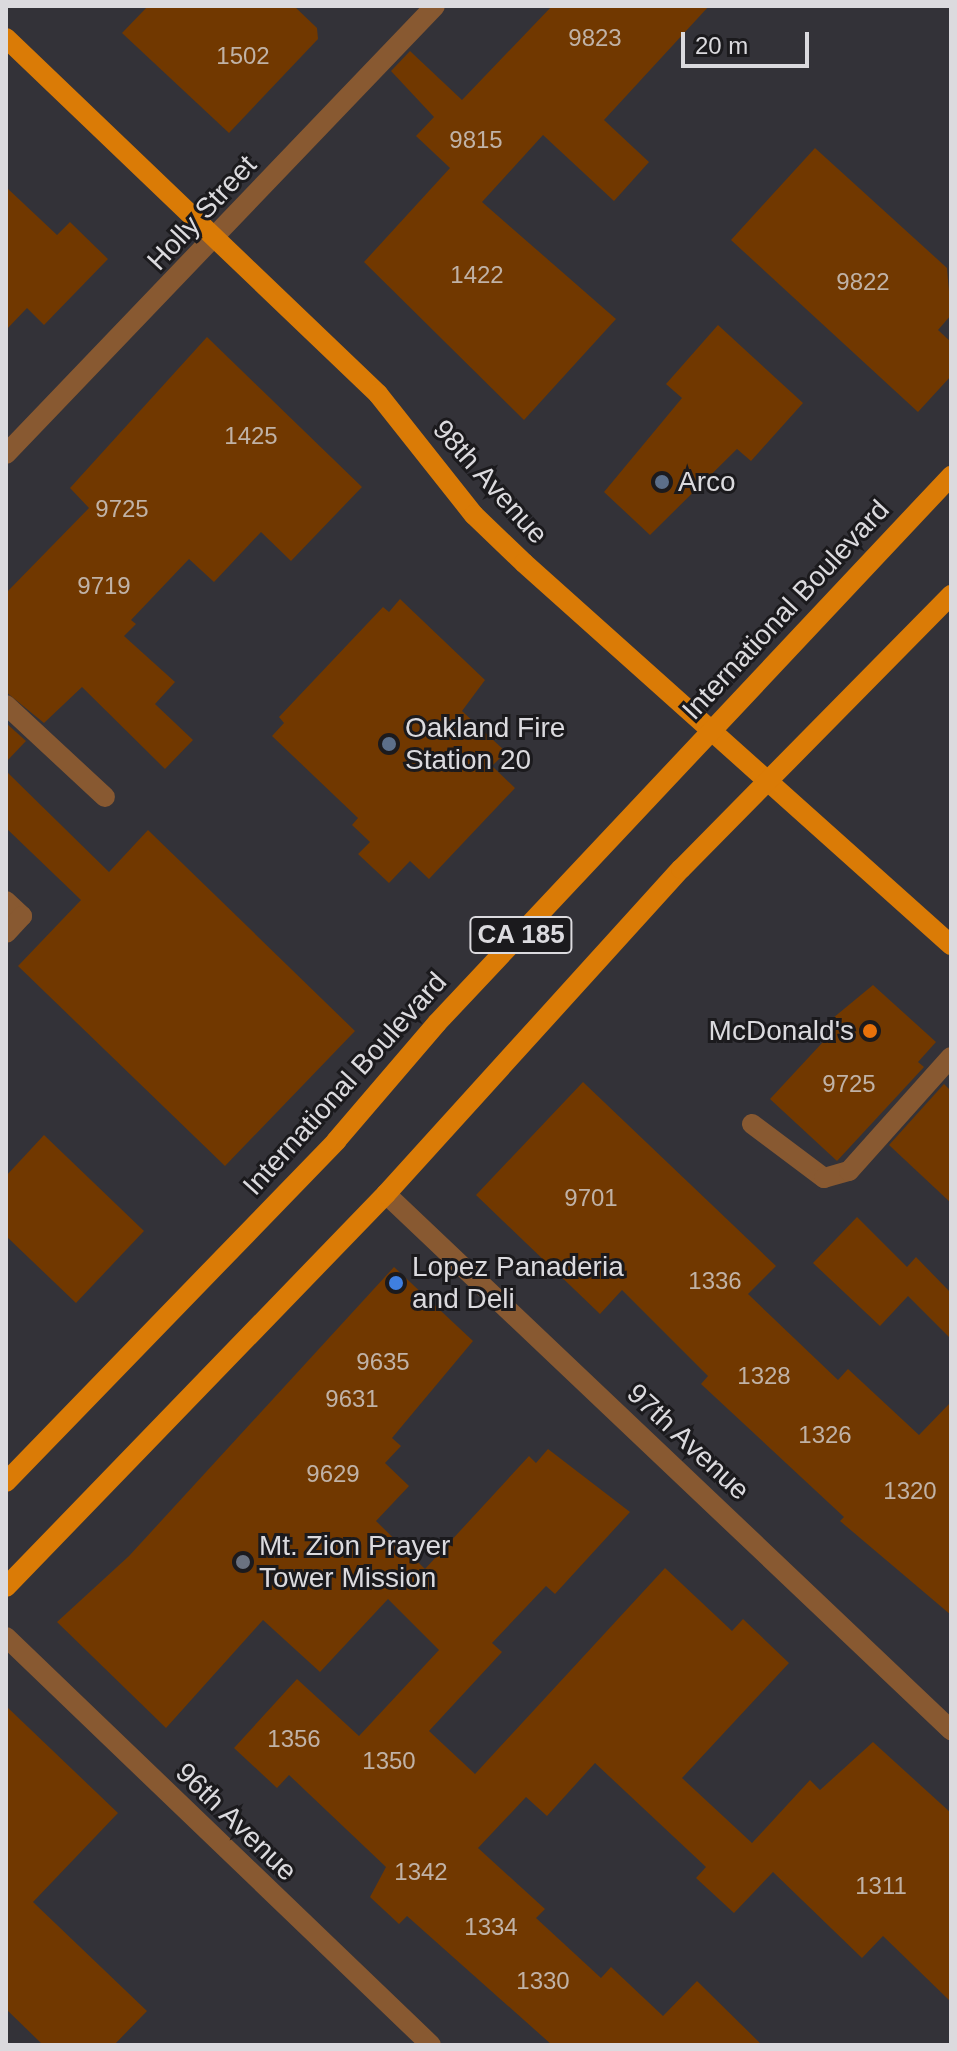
<!DOCTYPE html>
<html>
<head>
<meta charset="utf-8">
<style>
	body { margin:0 }
	#map { position:relative; width:957px; height:2051px; overflow:hidden; background:#333238; font-family:Arial,sans-serif }
	div>[style] { position:absolute }
	.building>* { inset:0; background:#713800 }
	.service>* { height:20px; margin:-10px; padding:0 10px; transform-origin:10px; border-radius:10px; background:#885931 }
	.minor>* { height:20px; margin:-10px; padding:0 10px; transform-origin:10px; border-radius:10px; background:#885931 }
	.primary>* { height:20px; margin:-10px; padding:0 10px; transform-origin:10px; border-radius:10px; background:#da7b06 }
	.dots>* { width:22px; height:22px; translate:-50% -50%; box-sizing:border-box; border:4px solid #1b1a1d; border-radius:50% }
	span { translate:-50% -50%; white-space:nowrap; text-align:center; line-height:1.15; -webkit-text-stroke:6px #1b1a1d; paint-order:stroke }
	.number-label { font-size:24px; color:#c0b2a6 }
	.number-label span { -webkit-text-stroke-width:0 }
	.shield-label span { padding:2px 6px; background:#1b1a1d; border:2px solid; border-radius:6px; -webkit-text-stroke-width:0 }
	.shield-label { font-size:26px; color:#dbdade; font-weight:700 }
	.street-label { font-size:28px; color:#dbdade }
	.poi-label { font-size:28px; color:#dbdade }
	.left { translate:0 -50%; text-align:left }
	.right { translate:-100% -50%; text-align:right }
	.frame { position:absolute; inset:0; border:8px solid #dbdade; pointer-events:none }
	.scale { position:absolute; left:681px; top:32px; width:128px; height:36px; box-sizing:border-box; border:4px solid #dbdade; border-top:0; padding-left:10px; font-size:24px; line-height:28px; white-space:nowrap; color:#dbdade; -webkit-text-stroke:6px #1b1a1d; paint-order:stroke }
</style>
</head>
<body>
<div id="map">
	<div class="building">
		<i style="clip-path:polygon(148px 6px,294px 6px,317px 28px,318px 39px,229px 133px,122px 33px)"></i>
		<i style="clip-path:polygon(552px 6px,709px 6px,604px 120px,649px 162px,614px 201px,543px 135px,482px 202px,616px 319px,524px 420px,364px 262px,450px 168px,416px 136px,434px 117px,391px 71px,410px 51px,462px 100px)"></i>
		<i style="clip-path:polygon(815px 148px,947px 268px,951px 315px,938px 330px,951px 342px,951px 376px,918px 412px,731px 240px)"></i>
		<i style="clip-path:polygon(6px 187px,57px 235px,70px 222px,108px 259px,44px 325px,27px 308px,6px 330px)"></i>
		<i style="clip-path:polygon(718px 325px,803px 403px,751px 461px,737px 449px,650px 535px,604px 492px,682px 398px,666px 384px)"></i>
		<i style="clip-path:polygon(207px 337px,362px 487px,291px 561px,261px 532px,214px 582px,189px 559px,131px 620px,136px 624px,124px 636px,175px 682px,155px 704px,193px 740px,165px 769px,82px 687px,44px 723px,6px 692px,6px 593px,89px 508px,70px 488px)"></i>
		<i style="clip-path:polygon(400px 599px,485px 680px,462px 711px,506px 752px,492px 766px,515px 788px,429px 879px,410px 861px,389px 883px,358px 854px,370px 842px,352px 825px,358px 818px,272px 736px,284px 723px,279px 717px,383px 607px,389px 612px)"></i>
		<i style="clip-path:polygon(6px 723px,26px 741px,6px 762px)"></i>
		<i style="clip-path:polygon(6px 771px,109px 872px,148px 830px,355px 1031px,225px 1166px,18px 966px,81px 900px,6px 828px)"></i>
		<i style="clip-path:polygon(873px 985px,936px 1042px,918px 1062px,924px 1067px,837px 1161px,770px 1099px,835px 1029px,833px 1018px)"></i>
		<i style="clip-path:polygon(583px 1082px,776px 1266px,748px 1294px,838px 1380px,848px 1369px,919px 1435px,951px 1402px,951px 1615px,840px 1521px,844px 1517px,701px 1384px,708px 1376px,622px 1290px,600px 1314px,476px 1195px)"></i>
		<i style="clip-path:polygon(944px 1084px,951px 1091px,951px 1203px,889px 1145px)"></i>
		<i style="clip-path:polygon(44px 1135px,144px 1231px,76px 1303px,6px 1236px,6px 1176px)"></i>
		<i style="clip-path:polygon(857px 1217px,907px 1267px,916px 1257px,951px 1293px,951px 1339px,908px 1296px,880px 1326px,813px 1263px)"></i>
		<i style="clip-path:polygon(394px 1267px,473px 1341px,392px 1438px,401px 1446px,385px 1463px,409px 1486px,376px 1521px,425px 1569px,529px 1456px,536px 1463px,548px 1449px,630px 1512px,555px 1594px,546px 1586px,492px 1643px,502px 1652px,429px 1731px,475px 1774px,665px 1568px,732px 1631px,743px 1619px,789px 1663px,682px 1778px,752px 1843px,810px 1780px,820px 1790px,873px 1742px,951px 1813px,951px 2002px,883px 1936px,862px 1958px,773px 1872px,734px 1913px,696px 1878px,706px 1867px,595px 1763px,547px 1816px,526px 1797px,478px 1848px,545px 1909px,536px 1918px,601px 1978px,611px 1967px,663px 2016px,697px 1981px,762px 2045px,552px 2045px,407px 1916px,399px 1924px,370px 1897px,386px 1867px,289px 1775px,277px 1788px,234px 1748px,297px 1679px,359px 1736px,439px 1650px,388px 1599px,320px 1672px,263px 1620px,166px 1728px,57px 1622px,129px 1556px)"></i>
		<i style="clip-path:polygon(6px 1706px,118px 1813px,33px 1902px,147px 2011px,114px 2045px,43px 2045px,6px 2009px)"></i>
	</div>
	<div class="service">
		<i style="left:6px;top:705px;width:135px;rotate:42.9deg"></i>
		<i style="left:6px;top:901px;width:22px;rotate:43deg"></i>
		<i style="left:22px;top:916px;width:23px;rotate:133deg"></i>
		<i style="left:752px;top:1124px;width:90px;rotate:36.9deg"></i>
		<i style="left:824px;top:1178px;width:26px;rotate:-16deg"></i>
		<i style="left:849px;top:1171px;width:153px;rotate:-48.2deg"></i>
	</div>
	<div class="minor">
		<i style="left:6px;top:454px;width:620px;rotate:-46.24deg"></i>
		<i style="left:386px;top:1194px;width:779px;rotate:43.49deg"></i>
		<i style="left:6px;top:1637px;width:589px;rotate:43.83deg"></i>
	</div>
	<div class="primary">
		<i style="left:6px;top:38px;width:515px;rotate:43.74deg"></i>
		<i style="left:378px;top:394px;width:154px;rotate:51.6deg"></i>
		<i style="left:474px;top:515px;width:69px;rotate:43.8deg"></i>
		<i style="left:524px;top:563px;width:573px;rotate:41.82deg"></i>
		<i style="left:6px;top:1482px;width:475px;rotate:-45.9deg"></i>
		<i style="left:336px;top:1141px;width:155px;rotate:-49.4deg"></i>
		<i style="left:437px;top:1023px;width:751px;rotate:-46.78deg"></i>
		<i style="left:6px;top:1587px;width:547px;rotate:-45.96deg"></i>
		<i style="left:386px;top:1194px;width:439px;rotate:-47.8deg"></i>
		<i style="left:681px;top:869px;width:385px;rotate:-45.4deg"></i>
	</div>
	<div class="dots">
		<i style="left:662px;top:482px;background:#5c6f8a"></i>
		<i style="left:389px;top:744px;background:#5c6f8a"></i>
		<i style="left:870px;top:1031px;background:#e8710a"></i>
		<i style="left:396px;top:1283px;background:#3f7fe0"></i>
		<i style="left:243px;top:1562px;background:#6b7280"></i>
	</div>
	<div class="number-label">
		<span style="left:595px;top:38px">9823</span>
		<span style="left:243px;top:56px">1502</span>
		<span style="left:476px;top:140px">9815</span>
		<span style="left:477px;top:275px">1422</span>
		<span style="left:863px;top:282px">9822</span>
		<span style="left:251px;top:436px">1425</span>
		<span style="left:122px;top:509px">9725</span>
		<span style="left:104px;top:586px">9719</span>
		<span style="left:849px;top:1084px">9725</span>
		<span style="left:591px;top:1198px">9701</span>
		<span style="left:715px;top:1281px">1336</span>
		<span style="left:383px;top:1362px">9635</span>
		<span style="left:764px;top:1376px">1328</span>
		<span style="left:352px;top:1399px">9631</span>
		<span style="left:825px;top:1435px">1326</span>
		<span style="left:333px;top:1474px">9629</span>
		<span style="left:910px;top:1491px">1320</span>
		<span style="left:294px;top:1739px">1356</span>
		<span style="left:389px;top:1761px">1350</span>
		<span style="left:421px;top:1872px">1342</span>
		<span style="left:881px;top:1886px">1311</span>
		<span style="left:491px;top:1927px">1334</span>
		<span style="left:543px;top:1981px">1330</span>
	</div>
	<div class="shield-label">
		<span style="left:521px;top:935px">CA 185</span>
	</div>
	<div class="street-label">
		<span style="left:202px;top:213px;rotate:-47deg">Holly Street</span>
		<span style="left:490px;top:482px;rotate:48deg">98th Avenue</span>
		<span style="left:786px;top:610px;rotate:-47deg">International Boulevard</span>
		<span style="left:345px;top:1084px;rotate:-48deg">International Boulevard</span>
		<span style="left:688px;top:1442px;rotate:43deg">97th Avenue</span>
		<span style="left:236px;top:1822px;rotate:44deg">96th Avenue</span>
	</div>
	<div class="poi-label">
		<span class="left" style="left:678px;top:482px">Arco</span>
		<span class="left" style="left:405px;top:744px">Oakland Fire<br>Station 20</span>
		<span class="right" style="left:854px;top:1031px">McDonald's</span>
		<span class="left" style="left:412px;top:1283px">Lopez Panaderia<br>and Deli</span>
		<span class="left" style="left:259px;top:1562px">Mt. Zion Prayer<br>Tower Mission</span>
	</div>
	<div class="frame"></div>
	<div class="scale">20 m</div>
</div>
</body>
</html>
